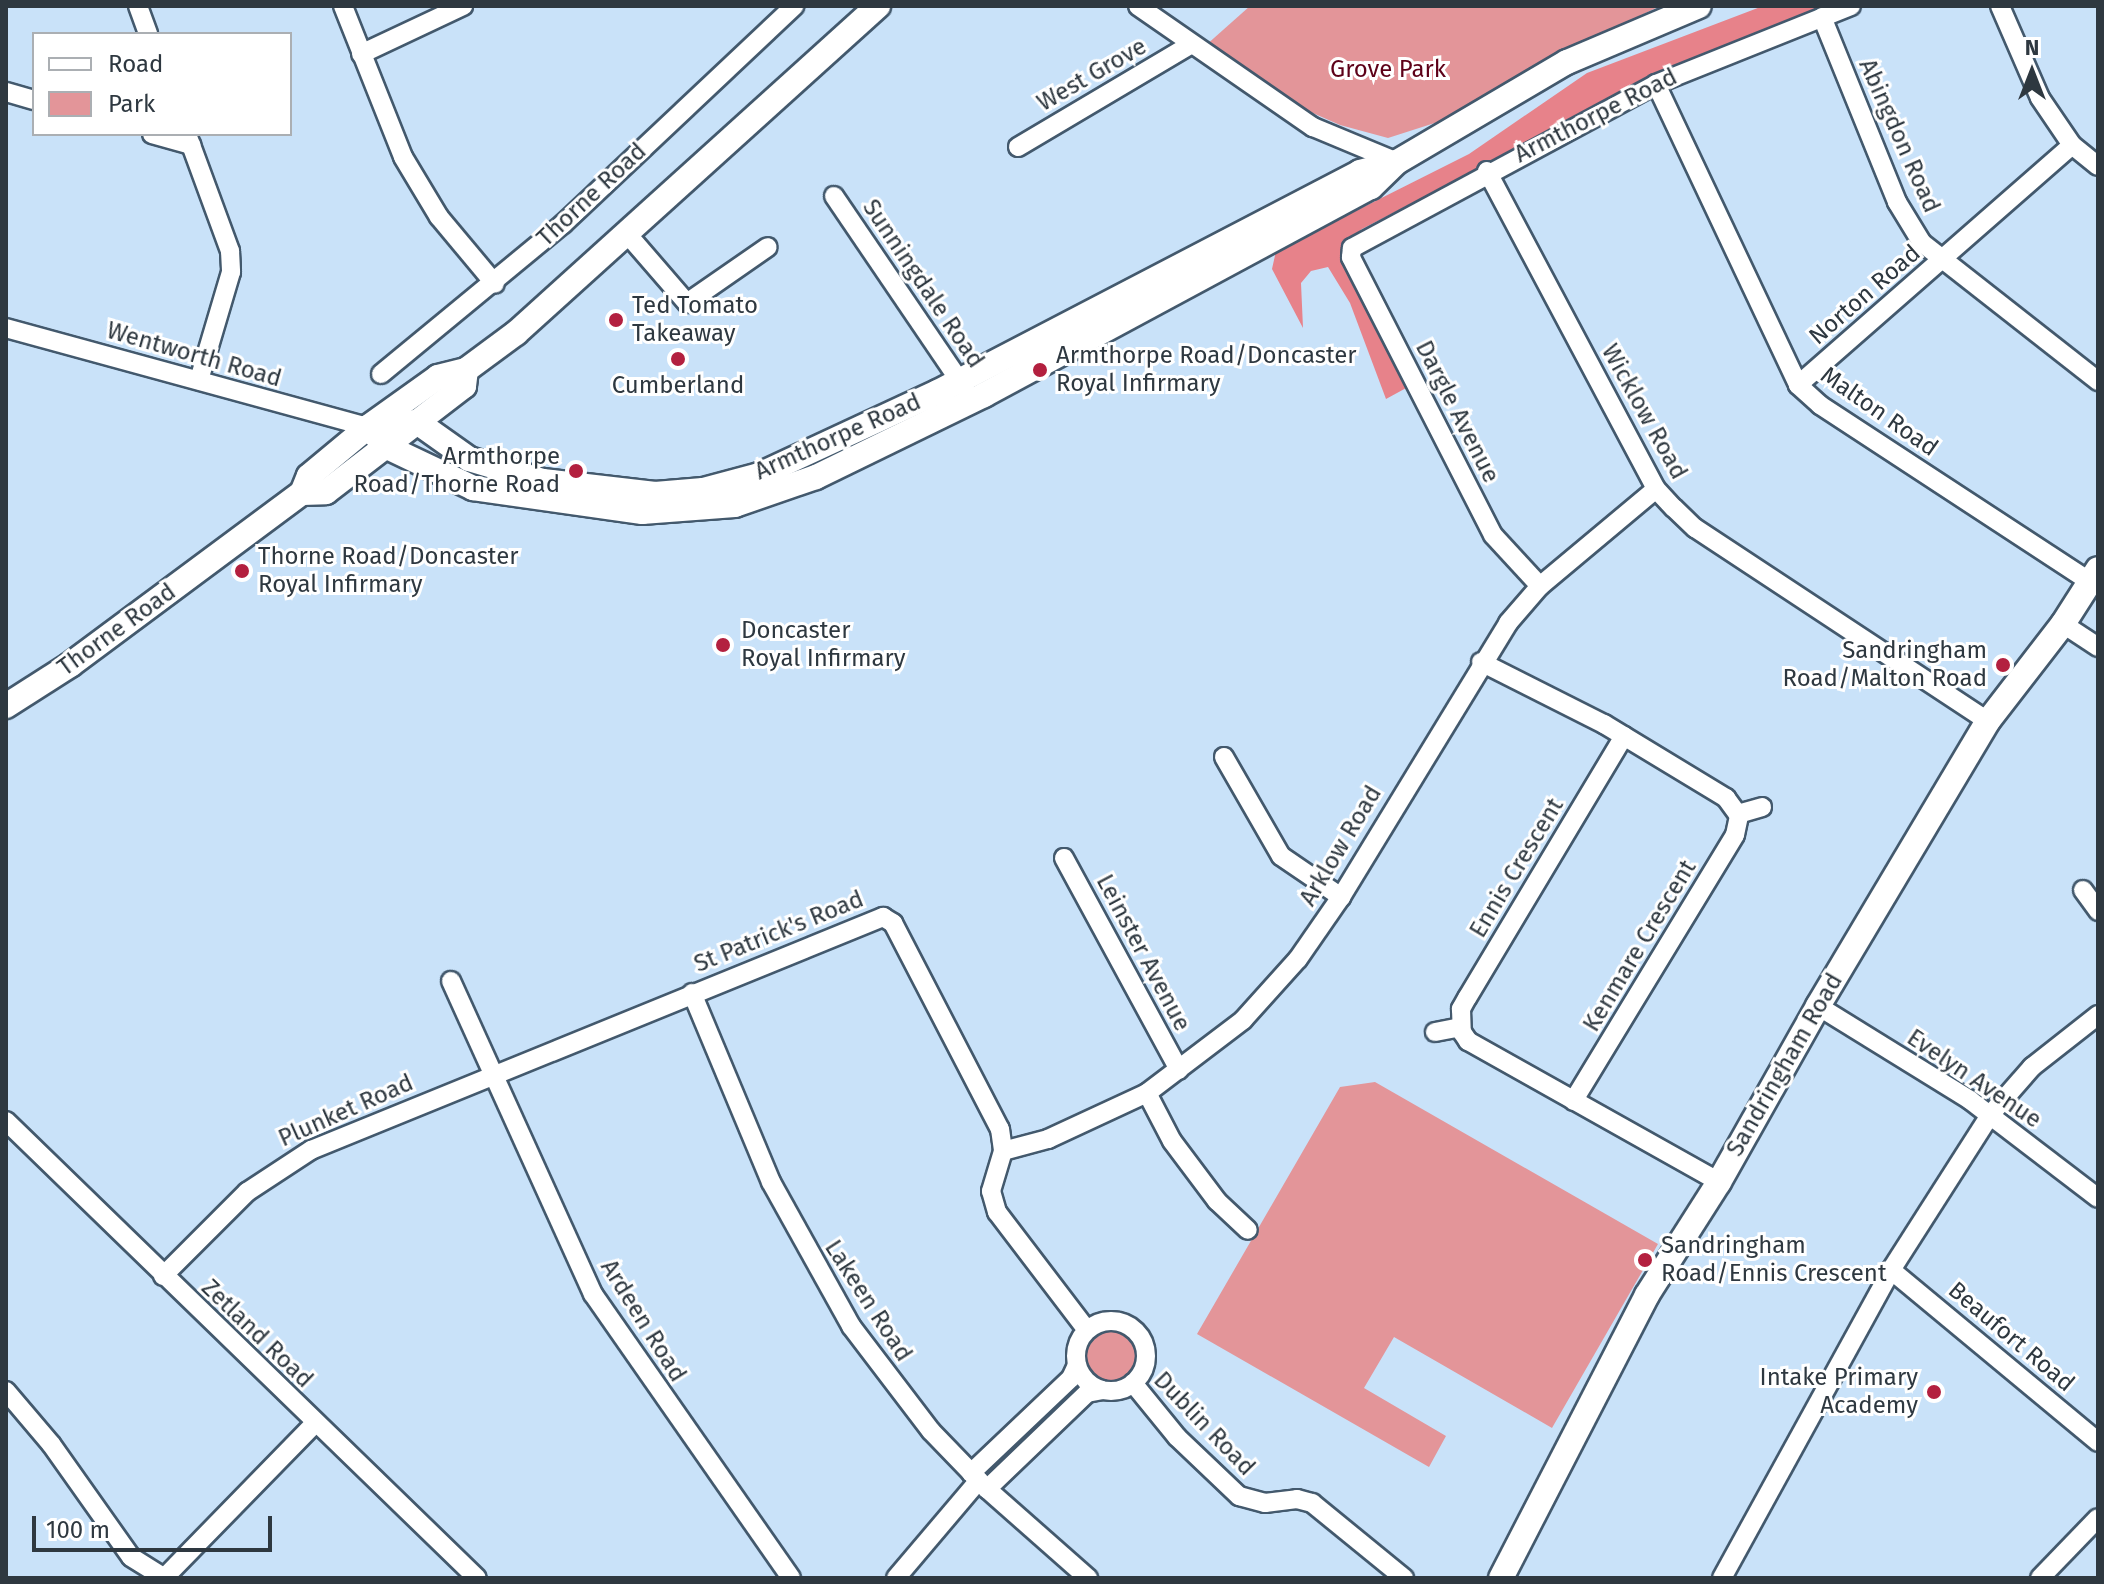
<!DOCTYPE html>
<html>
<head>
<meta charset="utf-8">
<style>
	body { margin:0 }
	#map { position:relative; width:2104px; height:1584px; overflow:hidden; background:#c9e2f9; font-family:"Fira Sans",sans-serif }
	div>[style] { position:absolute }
	.green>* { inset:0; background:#e39599 }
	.round { border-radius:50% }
	.forest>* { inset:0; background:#e7828a }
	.roads { filter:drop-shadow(2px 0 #43596d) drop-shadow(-2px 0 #43596d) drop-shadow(0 2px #43596d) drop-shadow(0 -2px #43596d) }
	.minor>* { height:18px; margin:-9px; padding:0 9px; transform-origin:9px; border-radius:9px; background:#fff }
	.minor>.ring { margin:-9px; padding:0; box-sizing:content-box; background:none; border:18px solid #fff; border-radius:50% }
	.tertiary>* { height:24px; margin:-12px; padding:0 12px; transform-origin:12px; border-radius:12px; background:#fff }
	.dots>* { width:22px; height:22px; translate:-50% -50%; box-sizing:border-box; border:4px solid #fff; border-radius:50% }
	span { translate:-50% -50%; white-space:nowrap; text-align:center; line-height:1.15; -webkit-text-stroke:6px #fff; paint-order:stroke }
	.park-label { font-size:24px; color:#5d0018 }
	.street-label { font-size:24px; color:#2e3840 }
	.poi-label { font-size:24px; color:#2e3840 }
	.left { translate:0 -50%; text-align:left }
	.right { translate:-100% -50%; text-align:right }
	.frame { position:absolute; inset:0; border:8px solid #2e3840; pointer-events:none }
	.legend { position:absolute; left:32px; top:32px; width:260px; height:104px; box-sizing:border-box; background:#fff; border:2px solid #abafb3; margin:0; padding:10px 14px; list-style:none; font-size:24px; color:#2e3840 }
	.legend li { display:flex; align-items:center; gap:16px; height:40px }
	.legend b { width:40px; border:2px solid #abafb3 }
	.north { position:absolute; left:1992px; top:32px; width:80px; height:80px; -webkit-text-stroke:6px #fff; paint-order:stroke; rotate:0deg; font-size:22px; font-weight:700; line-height:32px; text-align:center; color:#2e3840 }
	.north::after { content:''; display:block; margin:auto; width:28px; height:36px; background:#2e3840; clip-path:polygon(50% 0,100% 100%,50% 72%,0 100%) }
	.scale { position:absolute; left:32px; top:1516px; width:240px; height:36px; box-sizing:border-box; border:4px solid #2e3840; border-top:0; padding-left:10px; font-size:24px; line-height:28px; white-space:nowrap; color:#2e3840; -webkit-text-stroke:6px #fff; paint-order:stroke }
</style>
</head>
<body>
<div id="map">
	<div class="green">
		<i style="clip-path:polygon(1250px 6px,1660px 6px,1547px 61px,1444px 120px,1388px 138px,1340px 125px,1281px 99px,1205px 46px)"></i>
		<i style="clip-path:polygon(1375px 1082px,1658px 1244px,1552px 1428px,1394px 1337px,1364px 1388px,1446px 1436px,1429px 1467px,1197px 1334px,1340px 1087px)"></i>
		<i class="round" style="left:1084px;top:1329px;width:54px;height:54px"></i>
	</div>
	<div class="forest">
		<i style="clip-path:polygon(1763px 6px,1830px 6px,1683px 63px,1362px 229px,1343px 245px,1408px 387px,1386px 399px,1350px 303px,1328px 267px,1311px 271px,1301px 283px,1303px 328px,1272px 269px,1276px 251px,1469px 154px,1587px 73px)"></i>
	</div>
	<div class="roads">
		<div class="minor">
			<i style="left:138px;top:6px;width:30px;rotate:70deg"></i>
			<i style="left:343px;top:6px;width:162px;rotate:68.3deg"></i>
			<i style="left:403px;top:157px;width:70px;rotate:59deg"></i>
			<i style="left:439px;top:217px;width:87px;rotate:50.1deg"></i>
			<i style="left:1138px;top:6px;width:213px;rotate:34.7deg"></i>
			<i style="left:1313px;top:127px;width:91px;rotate:22.6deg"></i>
			<i style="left:2000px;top:6px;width:100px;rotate:66.5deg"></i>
			<i style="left:2040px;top:98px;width:57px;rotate:55.8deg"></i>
			<i style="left:2072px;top:145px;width:33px;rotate:39deg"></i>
			<i style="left:1822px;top:17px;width:200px;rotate:67.9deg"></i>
			<i style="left:1897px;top:202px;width:48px;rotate:58.6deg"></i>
			<i style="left:1922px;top:243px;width:224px;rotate:38.1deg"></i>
			<i style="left:361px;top:54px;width:113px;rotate:-25.2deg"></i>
			<i style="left:1656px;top:84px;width:333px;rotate:64.7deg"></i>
			<i style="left:1798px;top:385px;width:30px;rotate:42deg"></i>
			<i style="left:1820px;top:405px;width:323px;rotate:33.2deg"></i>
			<i style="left:6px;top:92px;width:29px;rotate:16deg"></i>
			<i style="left:152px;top:134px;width:41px;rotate:15.8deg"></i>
			<i style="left:187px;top:134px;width:125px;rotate:69.8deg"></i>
			<i style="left:230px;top:251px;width:21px;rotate:87deg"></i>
			<i style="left:231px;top:272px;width:113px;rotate:106.5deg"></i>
			<i style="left:1018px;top:147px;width:200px;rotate:-30.7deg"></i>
			<i style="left:1487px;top:171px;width:360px;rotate:62deg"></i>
			<i style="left:1656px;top:489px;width:26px;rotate:47deg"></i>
			<i style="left:1674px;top:508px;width:29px;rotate:44deg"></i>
			<i style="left:1695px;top:528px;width:351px;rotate:33.4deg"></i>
			<i style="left:834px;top:196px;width:233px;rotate:55.8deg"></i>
			<i style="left:629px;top:236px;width:89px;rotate:49.1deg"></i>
			<i style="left:687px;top:303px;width:98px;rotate:-34.7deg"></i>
			<i style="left:6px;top:328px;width:375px;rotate:15.3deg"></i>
			<i style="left:381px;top:374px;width:236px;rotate:-39.5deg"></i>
			<i style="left:563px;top:224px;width:318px;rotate:-43.3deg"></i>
			<i style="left:1798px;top:385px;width:364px;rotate:-41.2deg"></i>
			<i style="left:1540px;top:586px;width:69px;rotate:-132.7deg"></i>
			<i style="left:1493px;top:535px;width:312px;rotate:-117.1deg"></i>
			<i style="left:1351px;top:257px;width:9px;rotate:-84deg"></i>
			<i style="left:1352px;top:248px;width:345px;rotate:-28.3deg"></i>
			<i style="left:1656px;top:84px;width:210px;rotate:-21.8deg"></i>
			<i style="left:2063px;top:624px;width:42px;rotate:33.3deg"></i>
			<i style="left:1481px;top:662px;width:138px;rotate:26.8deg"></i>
			<i style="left:1604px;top:724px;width:143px;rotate:31.2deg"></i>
			<i style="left:1726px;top:798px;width:22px;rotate:54deg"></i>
			<i style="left:1739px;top:816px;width:19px;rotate:102deg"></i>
			<i style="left:1735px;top:835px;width:311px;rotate:121.3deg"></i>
			<i style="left:1624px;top:736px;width:305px;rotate:120.9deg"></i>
			<i style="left:1467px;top:998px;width:13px;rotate:119deg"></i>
			<i style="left:1461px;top:1009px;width:23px;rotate:88deg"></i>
			<i style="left:1462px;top:1032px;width:11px;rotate:56deg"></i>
			<i style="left:1468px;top:1041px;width:288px;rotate:29.3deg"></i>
			<i style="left:1224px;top:757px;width:114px;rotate:60.1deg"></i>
			<i style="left:1281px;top:856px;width:73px;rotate:34.3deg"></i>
			<i style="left:1738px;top:814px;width:25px;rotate:-16deg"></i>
			<i style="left:1064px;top:858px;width:241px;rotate:61.5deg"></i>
			<i style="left:2083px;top:890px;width:26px;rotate:54deg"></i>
			<i style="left:451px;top:981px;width:344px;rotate:65.6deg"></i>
			<i style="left:593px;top:1294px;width:346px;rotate:55.1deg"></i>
			<i style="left:692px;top:993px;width:205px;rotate:67.3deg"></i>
			<i style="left:771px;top:1182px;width:165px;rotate:60.9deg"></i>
			<i style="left:851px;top:1326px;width:132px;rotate:52.7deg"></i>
			<i style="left:931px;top:1431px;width:81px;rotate:46deg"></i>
			<i style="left:987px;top:1489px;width:135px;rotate:41.4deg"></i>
			<i style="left:1818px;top:1006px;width:179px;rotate:31.7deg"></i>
			<i style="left:1970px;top:1100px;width:161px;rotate:37.4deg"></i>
			<i style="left:1435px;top:1032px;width:26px;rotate:-11deg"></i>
			<i style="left:1147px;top:1093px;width:54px;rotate:62.5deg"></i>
			<i style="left:1172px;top:1141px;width:75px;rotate:53.1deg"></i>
			<i style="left:1217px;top:1201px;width:42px;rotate:43.1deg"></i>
			<i style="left:6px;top:1121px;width:656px;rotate:44.14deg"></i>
			<i style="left:1003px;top:1151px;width:47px;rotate:-14.9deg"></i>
			<i style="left:1048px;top:1139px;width:109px;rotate:-24.9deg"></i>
			<i style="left:1147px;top:1093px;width:121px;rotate:-37.2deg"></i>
			<i style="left:1243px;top:1020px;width:82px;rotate:-48deg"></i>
			<i style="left:1298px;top:959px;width:75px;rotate:-55.3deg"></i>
			<i style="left:1341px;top:897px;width:321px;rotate:-58.6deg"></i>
			<i style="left:1508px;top:623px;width:49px;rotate:-49.1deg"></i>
			<i style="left:1540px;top:586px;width:151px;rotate:-39.9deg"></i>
			<i style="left:1891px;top:1270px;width:269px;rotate:39.7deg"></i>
			<i style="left:163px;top:1276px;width:119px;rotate:-45deg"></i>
			<i style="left:247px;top:1192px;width:77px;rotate:-33.3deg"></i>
			<i style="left:311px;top:1150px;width:618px;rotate:-22.16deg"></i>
			<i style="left:883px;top:917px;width:12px;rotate:31deg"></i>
			<i style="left:893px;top:923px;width:232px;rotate:62.6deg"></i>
			<i style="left:1000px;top:1129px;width:22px;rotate:82deg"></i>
			<i style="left:1003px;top:1151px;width:42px;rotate:106.7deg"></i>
			<i style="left:991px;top:1191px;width:22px;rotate:74deg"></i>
			<i style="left:997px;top:1212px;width:148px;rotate:52.7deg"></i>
			<i class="ring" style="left:1076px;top:1321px;width:52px;height:52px"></i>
			<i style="left:1133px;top:1383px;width:70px;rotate:50.8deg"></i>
			<i style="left:1177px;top:1437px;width:86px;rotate:43.6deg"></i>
			<i style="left:1239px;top:1496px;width:27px;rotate:15deg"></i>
			<i style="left:1265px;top:1503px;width:32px;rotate:-7deg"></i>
			<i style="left:1297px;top:1499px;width:16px;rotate:15deg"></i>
			<i style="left:1312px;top:1503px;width:119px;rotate:39.2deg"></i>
			<i style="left:6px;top:1391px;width:70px;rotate:49.7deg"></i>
			<i style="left:51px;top:1444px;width:138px;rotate:54.7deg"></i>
			<i style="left:131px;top:1557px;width:40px;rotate:32deg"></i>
			<i style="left:971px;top:1473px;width:138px;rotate:-43.5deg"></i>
			<i style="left:1071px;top:1378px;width:14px;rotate:-65deg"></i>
			<i style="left:987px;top:1489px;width:139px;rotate:-43.8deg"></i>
			<i style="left:1087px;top:1393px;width:15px;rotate:-11deg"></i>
			<i style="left:164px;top:1578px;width:216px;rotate:-45.7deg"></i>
			<i style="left:896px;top:1578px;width:128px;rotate:-49.7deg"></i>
			<i style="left:1722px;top:1578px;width:351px;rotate:-61.2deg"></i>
			<i style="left:1891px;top:1270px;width:184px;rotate:-57.4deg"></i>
			<i style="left:1990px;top:1115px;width:64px;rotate:-48.8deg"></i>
			<i style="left:2032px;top:1067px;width:84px;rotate:-38.2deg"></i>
			<i style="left:2040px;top:1578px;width:83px;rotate:-46deg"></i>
		</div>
		<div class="tertiary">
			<i style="left:368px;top:427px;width:25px;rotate:48deg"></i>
			<i style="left:385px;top:446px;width:98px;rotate:25.5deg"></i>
			<i style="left:473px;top:488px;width:171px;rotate:8.1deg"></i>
			<i style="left:642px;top:512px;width:93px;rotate:-4.3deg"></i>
			<i style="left:735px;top:505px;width:86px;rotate:-19.1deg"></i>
			<i style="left:816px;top:477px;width:187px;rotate:-26deg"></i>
			<i style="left:984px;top:395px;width:439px;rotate:-28.3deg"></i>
			<i style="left:1371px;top:187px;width:36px;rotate:-44deg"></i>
			<i style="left:1397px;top:162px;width:197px;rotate:-30.5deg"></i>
			<i style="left:1567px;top:62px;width:143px;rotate:-23deg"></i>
			<i style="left:373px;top:427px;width:44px;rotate:-6.5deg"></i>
			<i style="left:417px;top:422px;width:64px;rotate:35.4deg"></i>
			<i style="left:469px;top:459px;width:77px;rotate:16.6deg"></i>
			<i style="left:543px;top:481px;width:113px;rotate:6.6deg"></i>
			<i style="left:655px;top:494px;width:48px;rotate:-4.8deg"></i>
			<i style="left:703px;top:490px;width:58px;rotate:-15deg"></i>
			<i style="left:759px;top:475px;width:197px;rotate:-24.9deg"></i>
			<i style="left:938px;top:392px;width:476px;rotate:-27.5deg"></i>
			<i style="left:1360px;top:172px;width:32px;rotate:-14deg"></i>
			<i style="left:302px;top:493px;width:24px;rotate:-2deg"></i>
			<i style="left:326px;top:492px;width:174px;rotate:-37.5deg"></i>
			<i style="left:464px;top:386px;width:16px;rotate:-83deg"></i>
			<i style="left:6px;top:706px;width:76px;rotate:-32.6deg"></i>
			<i style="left:70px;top:665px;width:289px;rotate:-36.6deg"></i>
			<i style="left:302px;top:493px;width:18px;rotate:-68deg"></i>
			<i style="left:309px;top:476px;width:77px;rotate:-39.7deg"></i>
			<i style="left:368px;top:427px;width:86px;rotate:-35.5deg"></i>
			<i style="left:438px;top:377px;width:29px;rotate:-14deg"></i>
			<i style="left:466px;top:370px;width:62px;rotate:-36.5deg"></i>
			<i style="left:516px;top:333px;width:488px;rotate:-42.1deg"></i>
			<i style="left:1501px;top:1578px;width:318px;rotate:-62.7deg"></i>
			<i style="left:1647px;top:1295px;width:134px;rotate:-57.5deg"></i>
			<i style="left:1719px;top:1182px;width:202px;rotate:-60.6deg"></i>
			<i style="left:1818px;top:1006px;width:332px;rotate:-59.2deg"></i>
			<i style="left:1988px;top:721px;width:123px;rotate:-52.3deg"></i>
			<i style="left:2063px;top:624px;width:65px;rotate:-57.5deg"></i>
		</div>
	</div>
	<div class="dots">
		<i style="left:616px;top:320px;background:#b3203f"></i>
		<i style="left:678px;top:359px;background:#b3203f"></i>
		<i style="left:1040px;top:370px;background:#b3203f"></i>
		<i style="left:576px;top:471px;background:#b3203f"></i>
		<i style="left:242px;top:571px;background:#b3203f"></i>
		<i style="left:723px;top:645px;background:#b3203f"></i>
		<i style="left:2003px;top:665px;background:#b3203f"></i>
		<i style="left:1645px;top:1260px;background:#b3203f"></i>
		<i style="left:1934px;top:1392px;background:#b3203f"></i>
	</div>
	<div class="park-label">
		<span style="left:1388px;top:70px">Grove Park</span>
	</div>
	<div class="street-label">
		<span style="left:1092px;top:75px;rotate:-30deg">West Grove</span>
		<span style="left:1596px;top:116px;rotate:-27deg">Armthorpe Road</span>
		<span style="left:1899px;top:136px;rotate:66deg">Abingdon Road</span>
		<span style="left:592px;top:195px;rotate:-43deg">Thorne Road</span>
		<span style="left:923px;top:284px;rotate:56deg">Sunningdale Road</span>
		<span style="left:1865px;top:295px;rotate:-41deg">Norton Road</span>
		<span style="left:194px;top:355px;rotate:16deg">Wentworth Road</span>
		<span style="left:1457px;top:412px;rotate:63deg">Dargle Avenue</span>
		<span style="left:1644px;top:412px;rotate:61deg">Wicklow Road</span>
		<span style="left:1879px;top:412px;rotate:35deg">Malton Road</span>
		<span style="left:838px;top:437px;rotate:-24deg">Armthorpe Road</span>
		<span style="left:117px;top:630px;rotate:-36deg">Thorne Road</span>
		<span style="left:1341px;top:846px;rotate:-59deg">Arklow Road</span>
		<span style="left:1517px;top:868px;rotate:-59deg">Ennis Crescent</span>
		<span style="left:779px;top:932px;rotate:-22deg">St Patrick's Road</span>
		<span style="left:1640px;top:946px;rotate:-59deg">Kenmare Crescent</span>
		<span style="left:1143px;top:953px;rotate:62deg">Leinster Avenue</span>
		<span style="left:1785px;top:1065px;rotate:-60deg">Sandringham Road</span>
		<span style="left:1974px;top:1079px;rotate:34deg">Evelyn Avenue</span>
		<span style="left:346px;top:1111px;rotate:-24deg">Plunket Road</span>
		<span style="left:868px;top:1301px;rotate:57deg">Lakeen Road</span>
		<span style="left:643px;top:1321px;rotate:58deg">Ardeen Road</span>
		<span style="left:257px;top:1334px;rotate:44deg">Zetland Road</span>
		<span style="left:2011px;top:1337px;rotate:40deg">Beaufort Road</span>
		<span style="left:1204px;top:1424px;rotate:46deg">Dublin Road</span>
	</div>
	<div class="poi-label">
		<span class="left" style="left:632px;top:320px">Ted Tomato<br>Takeaway</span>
		<span class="left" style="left:1056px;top:370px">Armthorpe Road/Doncaster<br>Royal Infirmary</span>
		<span style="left:678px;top:386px">Cumberland</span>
		<span class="right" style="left:560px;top:471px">Armthorpe<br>Road/Thorne Road</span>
		<span class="left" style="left:258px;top:571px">Thorne Road/Doncaster<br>Royal Infirmary</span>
		<span class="left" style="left:741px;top:645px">Doncaster<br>Royal Infirmary</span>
		<span class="right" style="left:1987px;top:665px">Sandringham<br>Road/Malton Road</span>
		<span class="left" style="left:1661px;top:1260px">Sandringham<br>Road/Ennis Crescent</span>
		<span class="right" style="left:1918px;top:1392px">Intake Primary<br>Academy</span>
	</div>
	<div class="frame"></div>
	<ul class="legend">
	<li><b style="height:10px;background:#fff"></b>Road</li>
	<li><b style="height:22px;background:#e39599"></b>Park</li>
	</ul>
	<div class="north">N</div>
	<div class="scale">100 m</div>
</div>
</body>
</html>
